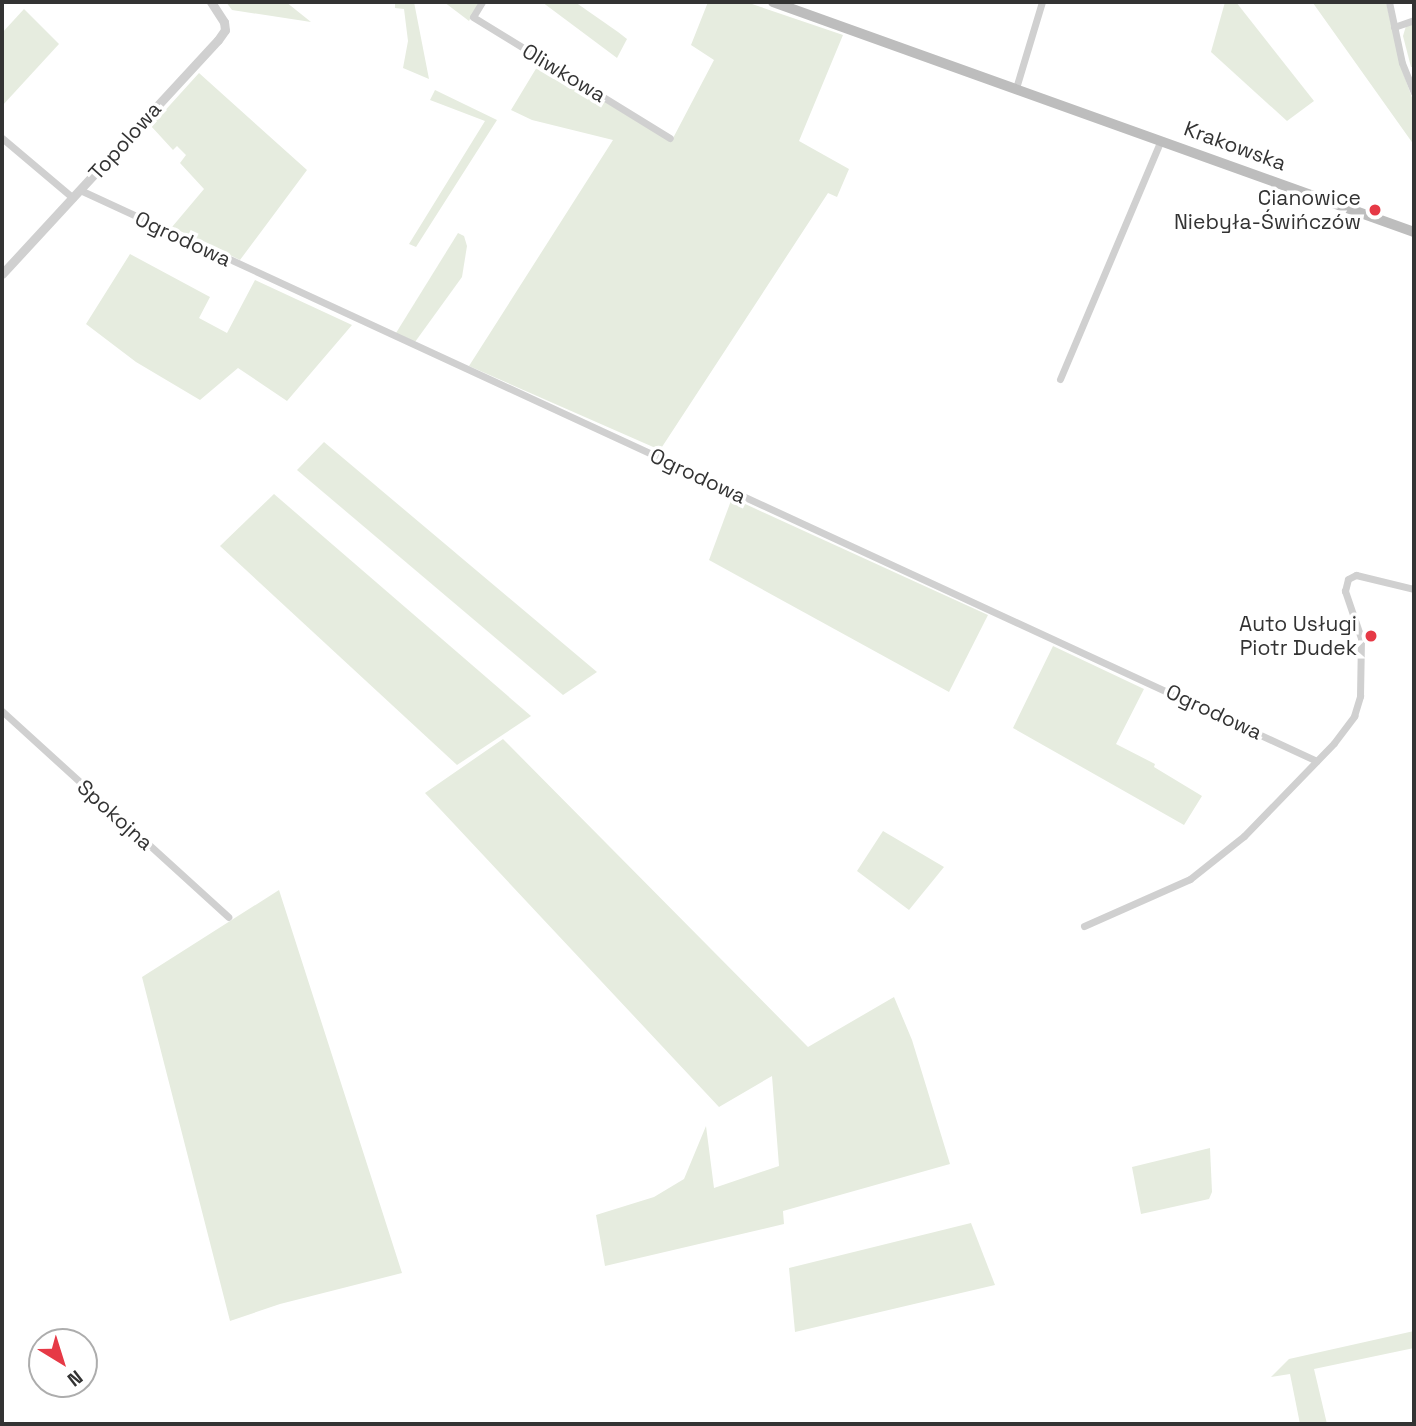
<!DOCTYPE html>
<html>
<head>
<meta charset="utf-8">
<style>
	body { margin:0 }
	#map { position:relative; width:1416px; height:1426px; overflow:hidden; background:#fff; font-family:"Space Grotesk",sans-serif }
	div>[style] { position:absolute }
	.green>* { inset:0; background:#e6ecdf }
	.minor>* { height:7px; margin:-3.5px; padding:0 3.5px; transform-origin:3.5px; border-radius:3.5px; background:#d0d0d0 }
	.tertiary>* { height:9px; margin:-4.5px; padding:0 4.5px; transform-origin:4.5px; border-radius:4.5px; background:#d0d0d0 }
	.secondary>* { height:10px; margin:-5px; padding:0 5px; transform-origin:5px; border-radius:5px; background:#bdbdbd }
	.dots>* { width:19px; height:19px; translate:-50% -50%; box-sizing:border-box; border:4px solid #fff; border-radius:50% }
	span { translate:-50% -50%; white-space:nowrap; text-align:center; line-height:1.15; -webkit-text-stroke:7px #fff; paint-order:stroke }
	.street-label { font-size:21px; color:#333 }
	.poi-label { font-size:21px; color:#333 }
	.right { translate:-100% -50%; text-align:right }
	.frame { position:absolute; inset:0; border:4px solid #333; pointer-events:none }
	.north { position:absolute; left:28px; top:1328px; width:70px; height:70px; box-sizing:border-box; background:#fff; border:2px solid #adadad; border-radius:50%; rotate:142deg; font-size:19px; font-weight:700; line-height:28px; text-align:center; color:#333 }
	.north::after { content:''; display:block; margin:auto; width:24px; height:32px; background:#e63946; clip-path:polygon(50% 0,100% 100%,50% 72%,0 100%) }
</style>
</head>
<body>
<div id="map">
	<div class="green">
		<i style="clip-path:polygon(226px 2px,286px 2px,311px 22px,232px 10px)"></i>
		<i style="clip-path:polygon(395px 2px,414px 2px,429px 79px,403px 68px,408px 41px,404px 9px,395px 8px)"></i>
		<i style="clip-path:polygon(444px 2px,479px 2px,469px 21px)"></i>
		<i style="clip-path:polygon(542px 2px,575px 2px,618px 32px,627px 39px,617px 58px)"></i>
		<i style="clip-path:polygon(708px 2px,746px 2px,843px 35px,799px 141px,849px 169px,837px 197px,828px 193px,660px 450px,469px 366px,613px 140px,532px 120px,511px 110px,540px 62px,671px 142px,714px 60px,691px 45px)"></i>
		<i style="clip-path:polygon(1225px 2px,1236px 2px,1314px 101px,1287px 121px,1211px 52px)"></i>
		<i style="clip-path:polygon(1386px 2px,1402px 70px,1414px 103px,1414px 145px,1313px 3px)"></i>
		<i style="clip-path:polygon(24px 9px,59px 44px,2px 106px,2px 33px)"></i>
		<i style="clip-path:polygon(1414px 23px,1414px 67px,1411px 67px,1403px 36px,1406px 26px)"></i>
		<i style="clip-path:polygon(199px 73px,307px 170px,240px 260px,172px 227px,204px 189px,180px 163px,186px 155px,177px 146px,173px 150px,151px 126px)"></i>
		<i style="clip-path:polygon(435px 90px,497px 120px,416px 247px,409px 244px,485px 121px,430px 100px)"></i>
		<i style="clip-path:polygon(458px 233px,464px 236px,467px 246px,462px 277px,415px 342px,396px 333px)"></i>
		<i style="clip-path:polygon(130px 254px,210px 297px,199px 318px,227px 333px,255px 280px,352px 325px,287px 401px,238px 368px,200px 400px,136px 362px,86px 324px)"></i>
		<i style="clip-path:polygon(324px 442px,597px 672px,563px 695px,297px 470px)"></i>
		<i style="clip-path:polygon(274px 494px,531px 716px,457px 765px,220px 546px)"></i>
		<i style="clip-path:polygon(732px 498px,988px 615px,949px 692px,709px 560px)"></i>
		<i style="clip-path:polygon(1053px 646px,1144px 689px,1116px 744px,1155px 764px,1154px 767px,1202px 796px,1184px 825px,1013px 728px)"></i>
		<i style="clip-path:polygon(503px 739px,808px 1047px,894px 997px,912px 1040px,950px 1164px,783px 1211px,784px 1224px,605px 1266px,596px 1215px,654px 1197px,684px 1179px,706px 1126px,714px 1188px,779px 1166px,772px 1076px,719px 1107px,425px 793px)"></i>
		<i style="clip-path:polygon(883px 831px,944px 867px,909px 910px,857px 871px)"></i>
		<i style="clip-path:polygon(279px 890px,402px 1273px,280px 1304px,230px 1321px,142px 977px)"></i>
		<i style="clip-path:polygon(1210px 1148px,1212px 1192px,1209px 1199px,1141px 1214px,1132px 1167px)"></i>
		<i style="clip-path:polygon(971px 1223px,995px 1285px,795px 1332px,789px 1268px)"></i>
		<i style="clip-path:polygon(1414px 1331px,1414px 1348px,1314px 1369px,1327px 1424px,1300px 1424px,1290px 1374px,1271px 1377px,1289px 1359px)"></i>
	</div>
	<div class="minor">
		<i style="left:482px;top:2px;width:17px;rotate:121deg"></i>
		<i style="left:473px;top:17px;width:231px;rotate:31.6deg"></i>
		<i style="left:1389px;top:2px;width:62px;rotate:78deg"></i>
		<i style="left:1402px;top:63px;width:32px;rotate:68deg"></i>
		<i style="left:1394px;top:27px;width:21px;rotate:-19deg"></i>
		<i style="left:1016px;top:88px;width:90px;rotate:-73.2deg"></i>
		<i style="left:2px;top:138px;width:93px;rotate:40.2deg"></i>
		<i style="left:80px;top:190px;width:1362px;rotate:24.78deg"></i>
		<i style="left:1060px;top:379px;width:259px;rotate:-67.1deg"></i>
		<i style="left:2px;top:711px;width:306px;rotate:42.3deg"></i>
		<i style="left:1084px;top:926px;width:116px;rotate:-23.9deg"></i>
		<i style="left:1190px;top:879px;width:69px;rotate:-38.5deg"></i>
		<i style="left:1244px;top:836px;width:129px;rotate:-45.9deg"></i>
		<i style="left:1334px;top:743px;width:34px;rotate:-53deg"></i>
		<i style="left:1354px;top:716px;width:21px;rotate:-73deg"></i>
		<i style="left:1360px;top:696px;width:58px;rotate:-89deg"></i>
		<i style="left:1361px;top:638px;width:50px;rotate:-108.8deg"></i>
		<i style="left:1345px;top:591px;width:12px;rotate:-76deg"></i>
		<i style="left:1348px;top:579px;width:9px;rotate:-27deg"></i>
		<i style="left:1356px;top:575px;width:60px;rotate:13.6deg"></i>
	</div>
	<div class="tertiary">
		<i style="left:2px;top:274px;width:318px;rotate:-47.3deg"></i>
		<i style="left:218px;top:40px;width:12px;rotate:-55deg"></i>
		<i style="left:225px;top:30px;width:8px;rotate:-97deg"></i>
		<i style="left:224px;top:22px;width:24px;rotate:-123deg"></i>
	</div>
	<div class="secondary">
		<i style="left:773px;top:2px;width:681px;rotate:19.74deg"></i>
	</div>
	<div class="dots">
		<i style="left:1375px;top:210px;background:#e63946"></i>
		<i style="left:1371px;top:636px;background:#e63946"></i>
	</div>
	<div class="street-label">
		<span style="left:564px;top:73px;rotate:31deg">Oliwkowa</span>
		<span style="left:125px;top:141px;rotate:-48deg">Topolowa</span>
		<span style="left:1235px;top:146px;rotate:20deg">Krakowska</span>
		<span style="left:183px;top:239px;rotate:25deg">Ogrodowa</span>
		<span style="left:698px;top:476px;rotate:25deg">Ogrodowa</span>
		<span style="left:1214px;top:712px;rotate:25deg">Ogrodowa</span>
		<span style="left:115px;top:815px;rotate:42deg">Spokojna</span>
	</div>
	<div class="poi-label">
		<span class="right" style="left:1361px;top:210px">Cianowice<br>Niebyła-Świńczów</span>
		<span class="right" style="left:1357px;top:636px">Auto Usługi<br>Piotr Dudek</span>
	</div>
	<div class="frame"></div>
	<div class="north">N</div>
</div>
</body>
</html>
